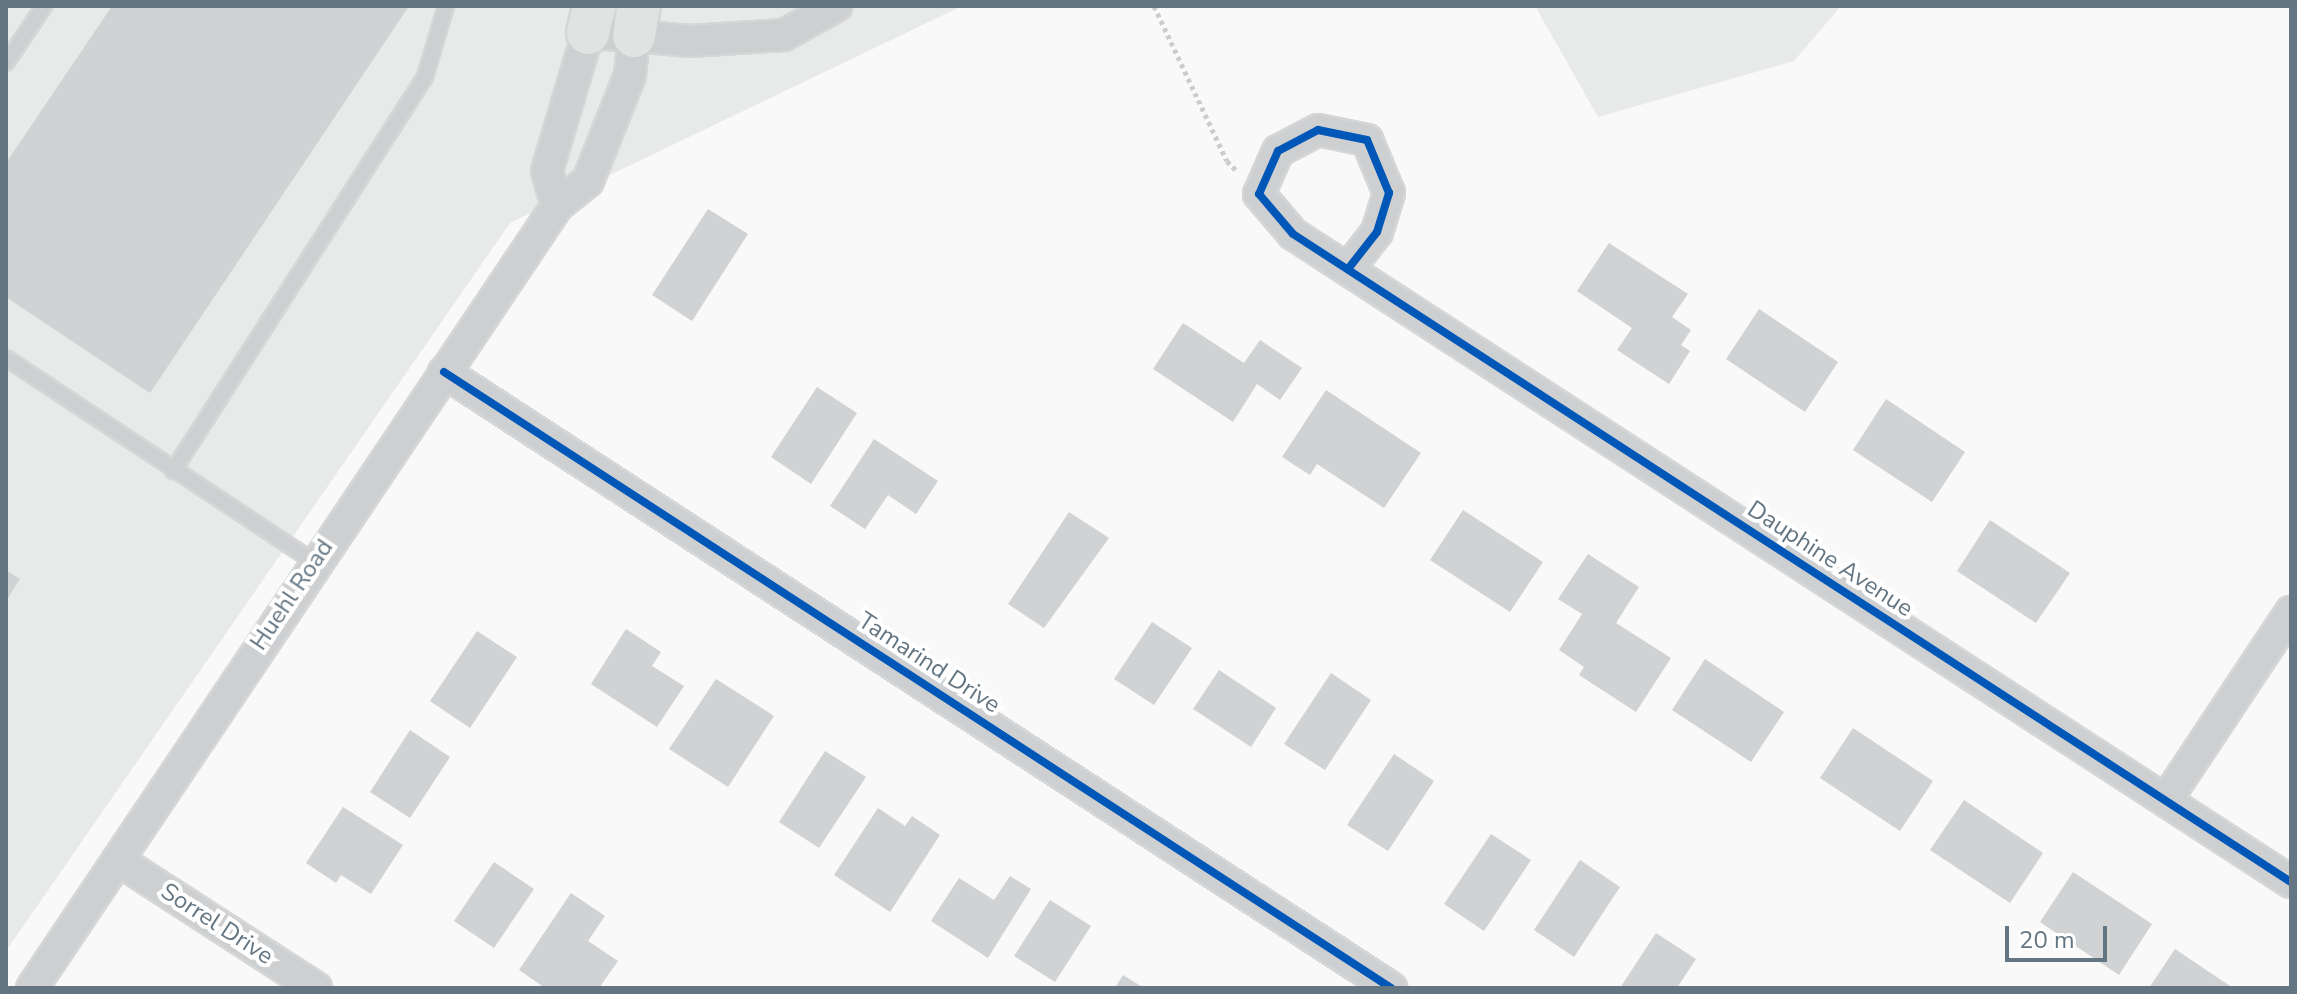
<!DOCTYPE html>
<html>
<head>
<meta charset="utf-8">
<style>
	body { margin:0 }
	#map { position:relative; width:2297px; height:994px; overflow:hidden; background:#f9f9f9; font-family:"Nunito Sans",sans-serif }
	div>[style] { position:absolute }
	.built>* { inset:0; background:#e8e9e9 }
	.building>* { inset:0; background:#d0d2d3 }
	.path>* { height:5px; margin-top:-2.5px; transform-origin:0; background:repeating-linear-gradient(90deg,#cbcccd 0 4px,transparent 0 8px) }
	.roads { filter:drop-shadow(2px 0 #d5d6d7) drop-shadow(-2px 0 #d5d6d7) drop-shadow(0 2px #d5d6d7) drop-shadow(0 -2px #d5d6d7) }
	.lane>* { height:14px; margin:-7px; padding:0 7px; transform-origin:7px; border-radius:7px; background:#cecfd0 }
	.street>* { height:30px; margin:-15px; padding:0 15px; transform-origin:15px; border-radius:15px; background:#cecfd0 }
	.secondary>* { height:42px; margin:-21px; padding:0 21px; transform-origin:21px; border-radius:21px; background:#e1e2e2 }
	.cycleway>* { height:8px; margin:-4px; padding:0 4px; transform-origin:4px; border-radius:4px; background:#0057b8 }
	span { translate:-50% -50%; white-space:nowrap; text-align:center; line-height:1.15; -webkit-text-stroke:8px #fff; paint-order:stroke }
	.street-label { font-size:24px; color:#657683 }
	.frame { position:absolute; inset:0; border:8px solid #657683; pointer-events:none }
	.scale { position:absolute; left:2005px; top:926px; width:102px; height:36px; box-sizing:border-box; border:4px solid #657683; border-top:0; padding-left:10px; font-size:24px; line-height:28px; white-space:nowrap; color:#657683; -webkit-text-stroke:6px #fff; paint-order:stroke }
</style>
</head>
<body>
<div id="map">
	<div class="built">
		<i style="clip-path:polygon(6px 6px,962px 6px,510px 223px,6px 951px)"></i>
		<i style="clip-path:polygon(1535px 6px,1841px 6px,1794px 61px,1598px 117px)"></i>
	</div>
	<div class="building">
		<i style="clip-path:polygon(112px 6px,409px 6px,150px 393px,6px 297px,6px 163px)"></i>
		<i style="clip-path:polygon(708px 209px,748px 234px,692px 321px,652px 295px)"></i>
		<i style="clip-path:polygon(1609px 243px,1688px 294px,1672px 317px,1691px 330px,1681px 345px,1690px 351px,1669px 384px,1617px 350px,1632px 328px,1577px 291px)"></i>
		<i style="clip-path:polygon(1759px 309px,1838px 362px,1805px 412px,1726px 359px)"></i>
		<i style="clip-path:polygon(1183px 323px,1244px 363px,1260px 340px,1302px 368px,1280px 400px,1257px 384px,1233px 422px,1153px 369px)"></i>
		<i style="clip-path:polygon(817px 387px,857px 413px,811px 484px,771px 457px)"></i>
		<i style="clip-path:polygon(1326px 390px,1421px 453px,1384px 508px,1317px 464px,1310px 475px,1282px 457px)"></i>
		<i style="clip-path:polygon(1886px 399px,1965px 452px,1932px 502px,1853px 450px)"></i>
		<i style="clip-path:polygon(874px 439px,938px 481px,916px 514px,888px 495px,865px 529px,830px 506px)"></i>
		<i style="clip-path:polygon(1463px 510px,1543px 562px,1510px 612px,1430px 560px)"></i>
		<i style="clip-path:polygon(1069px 512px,1109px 538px,1044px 628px,1008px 604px)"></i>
		<i style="clip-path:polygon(1990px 520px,2070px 573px,2036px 623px,1957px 571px)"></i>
		<i style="clip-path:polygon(1588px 554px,1639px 587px,1616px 623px,1671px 658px,1636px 712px,1579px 675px,1584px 667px,1559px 650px,1582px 614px,1558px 599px)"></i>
		<i style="clip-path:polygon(6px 570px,20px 579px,6px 601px)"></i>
		<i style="clip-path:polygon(1152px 622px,1192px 648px,1154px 705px,1114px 679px)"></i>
		<i style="clip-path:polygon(626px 629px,661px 652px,652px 666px,684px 686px,657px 727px,591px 684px)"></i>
		<i style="clip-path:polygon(477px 631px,517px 657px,470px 728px,430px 701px)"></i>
		<i style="clip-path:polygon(1705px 659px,1784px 712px,1751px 762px,1672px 710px)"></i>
		<i style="clip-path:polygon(1219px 670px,1276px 708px,1251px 747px,1193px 709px)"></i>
		<i style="clip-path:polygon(1331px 673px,1371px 700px,1325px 770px,1284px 744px)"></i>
		<i style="clip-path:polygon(716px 679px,774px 716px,728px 787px,669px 749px)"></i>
		<i style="clip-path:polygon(1853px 728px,1933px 781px,1900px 831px,1820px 778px)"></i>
		<i style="clip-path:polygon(410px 730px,450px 757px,410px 818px,370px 792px)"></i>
		<i style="clip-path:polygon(825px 751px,866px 777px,819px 848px,779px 822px)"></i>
		<i style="clip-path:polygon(1394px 754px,1434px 781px,1388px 851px,1347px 825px)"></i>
		<i style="clip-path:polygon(1964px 800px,2043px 853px,2010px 903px,1930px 850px)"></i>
		<i style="clip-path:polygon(343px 807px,403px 845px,371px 894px,341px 875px,336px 883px,306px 863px)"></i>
		<i style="clip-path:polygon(878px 808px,905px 826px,912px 816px,940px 835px,890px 912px,834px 875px)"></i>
		<i style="clip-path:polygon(1491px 834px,1531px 860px,1484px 931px,1444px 904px)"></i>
		<i style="clip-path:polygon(1580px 860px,1620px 887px,1574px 957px,1534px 930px)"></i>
		<i style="clip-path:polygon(494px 862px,534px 889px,494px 948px,454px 921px)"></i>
		<i style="clip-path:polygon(2073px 872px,2152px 924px,2119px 975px,2040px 922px)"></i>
		<i style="clip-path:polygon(1010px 876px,1031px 889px,988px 958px,931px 921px,959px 878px,994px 900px)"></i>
		<i style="clip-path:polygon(571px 893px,605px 916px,588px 941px,618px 961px,599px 988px,545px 988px,519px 970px)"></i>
		<i style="clip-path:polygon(1050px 900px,1091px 926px,1055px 982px,1014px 956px)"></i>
		<i style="clip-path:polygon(1656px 933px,1696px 959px,1677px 988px,1620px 988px)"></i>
		<i style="clip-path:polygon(2175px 949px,2233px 988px,2149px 988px)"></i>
		<i style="clip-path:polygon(1123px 975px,1144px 988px,1115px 988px)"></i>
	</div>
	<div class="path">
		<i style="left:1154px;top:6px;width:171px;rotate:64.8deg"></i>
		<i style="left:1227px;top:161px;width:13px;rotate:45deg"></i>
	</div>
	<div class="roads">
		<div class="lane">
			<i style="left:6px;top:63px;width:69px;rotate:-56.3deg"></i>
			<i style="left:6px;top:358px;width:369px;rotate:33.5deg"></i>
			<i style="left:173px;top:471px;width:468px;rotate:-57.4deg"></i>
			<i style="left:425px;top:77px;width:74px;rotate:-73.5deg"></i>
		</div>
		<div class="street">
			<i style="left:634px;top:36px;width:39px;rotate:96deg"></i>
			<i style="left:630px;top:75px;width:114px;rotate:111.6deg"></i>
			<i style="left:588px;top:181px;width:40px;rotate:141deg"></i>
			<i style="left:557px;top:206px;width:36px;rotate:-106deg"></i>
			<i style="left:547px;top:171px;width:144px;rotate:-73.5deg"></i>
			<i style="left:588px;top:33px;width:46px;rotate:3.7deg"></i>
			<i style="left:634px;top:36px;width:56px;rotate:5.1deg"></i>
			<i style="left:690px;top:41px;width:94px;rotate:-3.7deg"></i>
			<i style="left:784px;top:35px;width:60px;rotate:-29.1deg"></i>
			<i style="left:1348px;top:269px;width:47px;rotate:-51.9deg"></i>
			<i style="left:1377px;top:232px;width:41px;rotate:-72.9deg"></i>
			<i style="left:1389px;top:193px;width:57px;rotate:-112.5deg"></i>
			<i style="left:1367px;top:140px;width:50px;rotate:-168.5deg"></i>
			<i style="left:1318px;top:130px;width:45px;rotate:152.3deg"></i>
			<i style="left:1278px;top:151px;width:47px;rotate:113.8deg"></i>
			<i style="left:1259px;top:194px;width:52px;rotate:49.6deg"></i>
			<i style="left:1293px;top:234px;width:1190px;rotate:33deg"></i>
			<i style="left:444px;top:372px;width:1130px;rotate:33.04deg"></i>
			<i style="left:2166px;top:800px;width:226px;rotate:-56.4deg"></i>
			<i style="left:118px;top:860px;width:236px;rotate:32.9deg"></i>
			<i style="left:32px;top:988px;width:942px;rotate:-56.12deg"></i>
		</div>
		<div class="secondary">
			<i style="left:588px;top:33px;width:28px;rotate:-77deg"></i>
			<i style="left:634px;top:36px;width:30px;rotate:-81deg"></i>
		</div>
	</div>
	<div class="cycleway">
		<i style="left:1348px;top:269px;width:47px;rotate:-51.9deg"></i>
		<i style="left:1377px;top:232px;width:41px;rotate:-72.9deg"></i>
		<i style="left:1389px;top:193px;width:57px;rotate:-112.5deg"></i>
		<i style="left:1367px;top:140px;width:50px;rotate:-168.5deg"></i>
		<i style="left:1318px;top:130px;width:45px;rotate:152.3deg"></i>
		<i style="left:1278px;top:151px;width:47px;rotate:113.8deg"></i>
		<i style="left:1259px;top:194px;width:52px;rotate:49.6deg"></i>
		<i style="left:1293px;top:234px;width:1190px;rotate:33deg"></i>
		<i style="left:444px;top:372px;width:1130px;rotate:33.04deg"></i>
	</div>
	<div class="street-label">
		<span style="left:1830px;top:559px;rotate:33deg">Dauphine Avenue</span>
		<span style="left:292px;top:595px;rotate:-56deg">Huehl Road</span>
		<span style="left:929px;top:663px;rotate:33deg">Tamarind Drive</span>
		<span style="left:217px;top:924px;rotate:33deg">Sorrel Drive</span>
	</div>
	<div class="frame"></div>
	<div class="scale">20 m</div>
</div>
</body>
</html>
